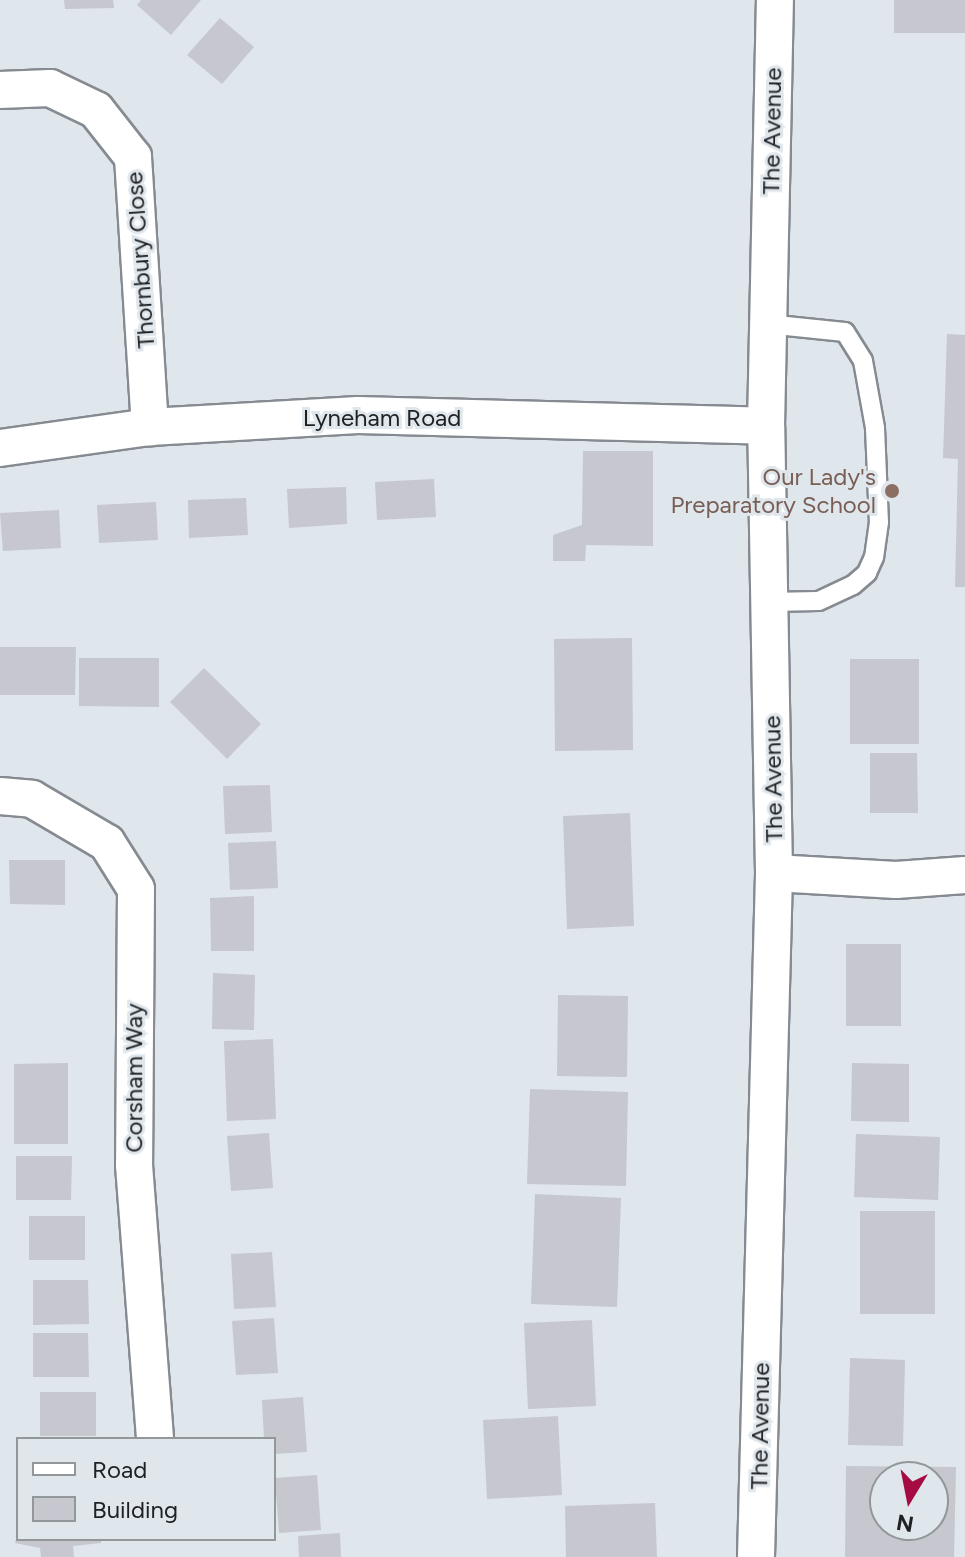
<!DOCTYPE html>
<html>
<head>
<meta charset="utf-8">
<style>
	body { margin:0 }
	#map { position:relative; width:965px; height:1557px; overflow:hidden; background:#dfe6ec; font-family:Figtree,sans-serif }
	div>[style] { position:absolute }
	.building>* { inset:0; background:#c7c7cf }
	.roads { filter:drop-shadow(2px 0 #858b91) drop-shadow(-2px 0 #858b91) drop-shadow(0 2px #858b91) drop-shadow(0 -2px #858b91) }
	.service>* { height:18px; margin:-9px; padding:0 9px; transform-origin:9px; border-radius:9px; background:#fff }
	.minor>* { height:36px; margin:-18px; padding:0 18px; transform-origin:18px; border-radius:18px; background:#fff }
	.dots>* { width:22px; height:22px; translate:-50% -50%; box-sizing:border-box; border:4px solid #dfe6ec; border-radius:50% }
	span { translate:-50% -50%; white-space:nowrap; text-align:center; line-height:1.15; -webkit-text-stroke:6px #dfe6ec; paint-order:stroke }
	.street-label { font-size:24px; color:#1e2022 }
	.education-label { font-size:24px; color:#785e54 }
	.right { translate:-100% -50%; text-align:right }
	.legend { position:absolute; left:16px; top:1437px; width:260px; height:104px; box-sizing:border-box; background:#dfe6ec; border:2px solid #92979b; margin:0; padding:10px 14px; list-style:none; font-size:24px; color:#1e2022 }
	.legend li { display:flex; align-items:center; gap:16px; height:40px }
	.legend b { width:40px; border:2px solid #92979b }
	.north { position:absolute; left:869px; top:1461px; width:80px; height:80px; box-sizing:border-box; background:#dfe6ec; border:2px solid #92979b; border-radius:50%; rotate:190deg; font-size:22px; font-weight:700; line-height:32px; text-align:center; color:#1e2022 }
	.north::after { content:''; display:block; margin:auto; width:28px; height:36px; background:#a50c42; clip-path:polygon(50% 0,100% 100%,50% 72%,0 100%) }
</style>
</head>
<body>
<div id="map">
	<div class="building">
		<i style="clip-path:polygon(64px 0,113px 0,114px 8px,65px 9px)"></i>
		<i style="clip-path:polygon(141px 0,201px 0,171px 35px,137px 5px)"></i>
		<i style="clip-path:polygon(894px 0,965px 0,965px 33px,894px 33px)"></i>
		<i style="clip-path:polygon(220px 18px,254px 47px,222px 84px,187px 55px)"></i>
		<i style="clip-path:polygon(947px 334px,965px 335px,965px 587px,955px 587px,958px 459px,943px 458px)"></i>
		<i style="clip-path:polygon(583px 451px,653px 451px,653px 546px,586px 545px,585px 561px,553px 561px,553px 535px,582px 525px)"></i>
		<i style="clip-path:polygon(434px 479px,436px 517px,377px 520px,375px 482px)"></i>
		<i style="clip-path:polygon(346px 487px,347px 524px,289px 528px,287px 489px)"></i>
		<i style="clip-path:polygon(246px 498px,248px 535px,189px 538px,188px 500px)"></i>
		<i style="clip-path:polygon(156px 502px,158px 540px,99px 543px,97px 505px)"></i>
		<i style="clip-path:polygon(59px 510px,61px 548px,3px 551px,0 513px)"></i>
		<i style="clip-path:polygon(632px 638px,633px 750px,555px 751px,554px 639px)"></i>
		<i style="clip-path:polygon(0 647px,76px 647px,75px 695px,0 695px)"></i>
		<i style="clip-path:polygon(79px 658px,159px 658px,159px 707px,79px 706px)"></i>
		<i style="clip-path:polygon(850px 659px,919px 659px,919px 744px,850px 744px)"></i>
		<i style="clip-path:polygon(204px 668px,261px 724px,227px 759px,170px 702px)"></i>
		<i style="clip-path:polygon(870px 753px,917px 753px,918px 813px,870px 813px)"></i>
		<i style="clip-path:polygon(270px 785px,272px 832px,225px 834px,223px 786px)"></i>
		<i style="clip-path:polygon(630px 813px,634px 926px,567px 929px,563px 816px)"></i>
		<i style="clip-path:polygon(276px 841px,278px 888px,230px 890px,228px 843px)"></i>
		<i style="clip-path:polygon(9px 860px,65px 860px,65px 905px,10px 904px)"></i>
		<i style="clip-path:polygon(254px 896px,254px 951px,211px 951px,210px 898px)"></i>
		<i style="clip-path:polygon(846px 944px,901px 944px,901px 1026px,846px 1026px)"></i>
		<i style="clip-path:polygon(213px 973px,255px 975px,254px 1030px,212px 1029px)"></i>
		<i style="clip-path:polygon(558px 995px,628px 996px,627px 1077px,557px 1076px)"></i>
		<i style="clip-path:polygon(273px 1039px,276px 1119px,227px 1121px,224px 1041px)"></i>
		<i style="clip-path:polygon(68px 1063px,68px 1144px,14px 1144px,14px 1064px)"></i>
		<i style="clip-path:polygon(852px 1063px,909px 1064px,909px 1122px,851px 1121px)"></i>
		<i style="clip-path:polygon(530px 1089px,628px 1092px,626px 1186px,527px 1184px)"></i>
		<i style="clip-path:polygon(269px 1133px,273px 1188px,231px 1191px,227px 1136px)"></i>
		<i style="clip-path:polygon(856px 1134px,940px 1137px,938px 1200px,854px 1197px)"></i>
		<i style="clip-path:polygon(16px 1156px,72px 1156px,71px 1200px,16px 1200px)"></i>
		<i style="clip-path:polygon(535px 1194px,621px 1198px,617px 1307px,531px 1304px)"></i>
		<i style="clip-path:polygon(860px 1211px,935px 1211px,935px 1314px,860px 1314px)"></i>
		<i style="clip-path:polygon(29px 1216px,85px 1216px,85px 1260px,29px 1260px)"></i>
		<i style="clip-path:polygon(272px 1252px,276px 1307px,234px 1309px,231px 1254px)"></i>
		<i style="clip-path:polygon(33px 1280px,88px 1280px,89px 1324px,33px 1325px)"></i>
		<i style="clip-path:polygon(274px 1318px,278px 1373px,236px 1375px,232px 1321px)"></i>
		<i style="clip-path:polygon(592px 1320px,596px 1406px,528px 1409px,524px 1323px)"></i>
		<i style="clip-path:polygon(33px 1333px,88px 1333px,89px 1377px,33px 1377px)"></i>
		<i style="clip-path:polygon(850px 1358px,905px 1360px,903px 1446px,848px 1445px)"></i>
		<i style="clip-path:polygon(40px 1392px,96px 1392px,96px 1436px,40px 1436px)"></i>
		<i style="clip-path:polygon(303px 1397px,307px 1452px,274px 1454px,274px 1439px,264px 1439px,262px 1400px)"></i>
		<i style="clip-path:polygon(558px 1416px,562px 1495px,487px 1499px,483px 1420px)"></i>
		<i style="clip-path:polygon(evenodd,846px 1466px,956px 1467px,954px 1557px,845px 1557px,846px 1466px,885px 1477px,933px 1477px,933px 1525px,885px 1525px,885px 1477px)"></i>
		<i style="clip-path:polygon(317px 1475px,321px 1530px,279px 1533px,275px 1478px)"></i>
		<i style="clip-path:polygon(655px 1503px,657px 1557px,566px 1557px,565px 1506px)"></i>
		<i style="clip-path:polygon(340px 1533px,341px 1557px,299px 1557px,298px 1536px)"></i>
		<i style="clip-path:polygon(16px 1539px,101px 1539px,101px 1543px,73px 1546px,74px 1557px,41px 1557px,40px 1548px,15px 1543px)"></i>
	</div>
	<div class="roads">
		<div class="service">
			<i style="left:767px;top:324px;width:78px;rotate:5.9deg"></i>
			<i style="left:845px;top:332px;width:34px;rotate:58deg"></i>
			<i style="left:863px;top:361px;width:68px;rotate:79.8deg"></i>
			<i style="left:875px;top:428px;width:94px;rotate:87.6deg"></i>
			<i style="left:879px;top:522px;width:35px;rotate:98deg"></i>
			<i style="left:874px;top:557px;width:17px;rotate:114deg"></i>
			<i style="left:867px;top:573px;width:18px;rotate:139deg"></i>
			<i style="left:853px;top:585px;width:38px;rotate:155deg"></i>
			<i style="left:818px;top:601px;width:48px;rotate:178.8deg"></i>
		</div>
		<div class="minor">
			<i style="left:0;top:90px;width:50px;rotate:-2.3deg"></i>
			<i style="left:50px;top:88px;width:51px;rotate:25.6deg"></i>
			<i style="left:96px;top:110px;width:60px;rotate:51.8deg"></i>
			<i style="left:133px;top:157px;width:271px;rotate:86.4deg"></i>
			<i style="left:0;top:448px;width:151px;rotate:-8deg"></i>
			<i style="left:150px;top:427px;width:208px;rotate:-3.3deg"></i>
			<i style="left:358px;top:415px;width:408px;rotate:1.5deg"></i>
			<i style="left:0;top:796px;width:32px;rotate:5deg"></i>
			<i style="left:32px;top:799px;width:87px;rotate:30.4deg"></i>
			<i style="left:107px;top:843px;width:54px;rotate:57.8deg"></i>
			<i style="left:136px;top:889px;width:276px;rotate:90.4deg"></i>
			<i style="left:134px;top:1165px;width:275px;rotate:85.6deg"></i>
			<i style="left:774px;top:873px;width:122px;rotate:3.3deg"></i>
			<i style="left:896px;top:880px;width:69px;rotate:-4.1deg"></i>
			<i style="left:756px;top:1557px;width:684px;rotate:-88.49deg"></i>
			<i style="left:774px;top:873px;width:447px;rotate:-91deg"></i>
			<i style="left:766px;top:426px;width:426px;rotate:-88.8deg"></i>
		</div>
	</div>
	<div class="dots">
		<i style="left:892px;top:491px;background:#8d6e63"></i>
	</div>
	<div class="street-label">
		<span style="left:772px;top:131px;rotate:-89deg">The Avenue</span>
		<span style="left:140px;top:260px;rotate:-94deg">Thornbury Close</span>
		<span style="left:382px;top:418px">Lyneham Road</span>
		<span style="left:773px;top:779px;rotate:-91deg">The Avenue</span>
		<span style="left:134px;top:1078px;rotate:-90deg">Corsham Way</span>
		<span style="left:760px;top:1426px;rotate:-89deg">The Avenue</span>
	</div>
	<div class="education-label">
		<span class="right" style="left:876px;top:491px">Our Lady's<br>Preparatory School</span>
	</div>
	<ul class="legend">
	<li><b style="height:10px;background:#fff"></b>Road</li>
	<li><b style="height:22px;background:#c7c7cf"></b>Building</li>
	</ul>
	<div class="north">N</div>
</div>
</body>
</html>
